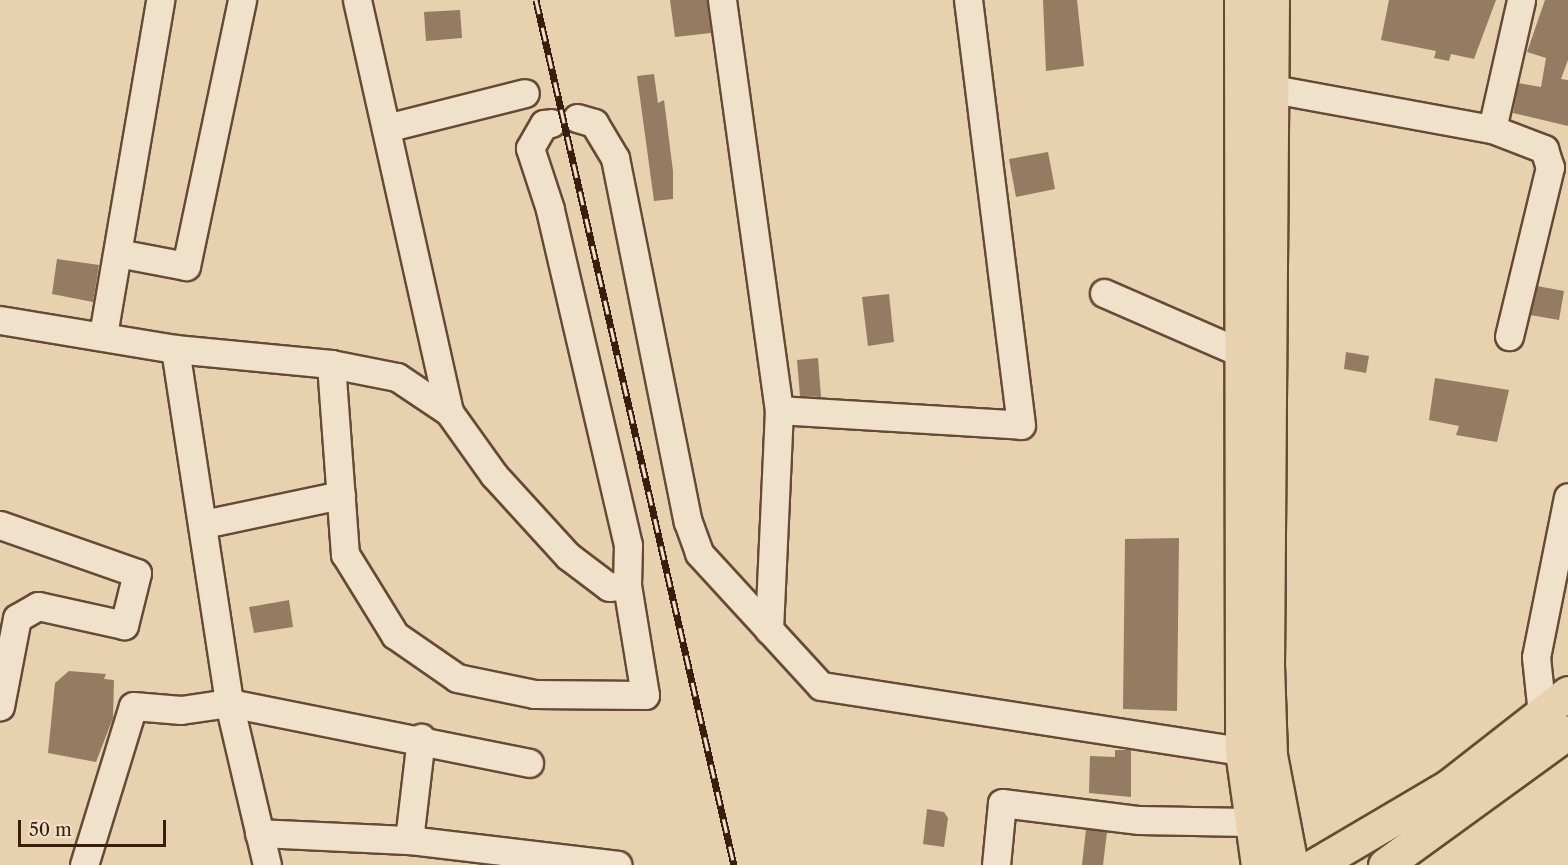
<!DOCTYPE html>
<html>
<head>
<meta charset="utf-8">
<style>
	body { margin:0 }
	#map { position:relative; width:1568px; height:865px; overflow:hidden; background:#e7d1ae; font-family:"Libre Caslon Text",serif }
	div>[style] { position:absolute }
	.building>* { inset:0; background:#947b61 }
	.roads { filter:drop-shadow(2px 0 #664a36) drop-shadow(-2px 0 #664a36) drop-shadow(0 2px #664a36) drop-shadow(0 -2px #664a36) }
	.minor>* { height:27px; margin:-13.5px; padding:0 13.5px; transform-origin:13.5px; border-radius:13.5px; background:#efe1ca }
	.major>* { height:33px; margin:-16.5px; padding:0 16.5px; transform-origin:16.5px; border-radius:16.5px; background:#e7d1ae }
	.rail>* { height:7px; margin-top:-3.5px; transform-origin:0; background:repeating-linear-gradient(90deg,#efe1ca 0 14px,#3b1d0e 0 28px); box-sizing:border-box; border-block:2px solid #3b1d0e }
	span { translate:-50% -50%; white-space:nowrap; text-align:center; line-height:1.15; -webkit-text-stroke:5px #efe1ca; paint-order:stroke }
	.scale { position:absolute; left:18px; top:820px; width:148px; height:27px; box-sizing:border-box; border:3px solid #3b1d0e; border-top:0; padding-left:8px; font-size:18px; line-height:21px; white-space:nowrap; color:#3b1d0e; -webkit-text-stroke:4px #efe1ca; paint-order:stroke }
</style>
</head>
<body>
<div id="map">
	<div class="building">
		<i style="clip-path:polygon(670px 0,707px 0,711px 33px,675px 37px)"></i>
		<i style="clip-path:polygon(1043px 0,1077px 0,1084px 66px,1046px 71px)"></i>
		<i style="clip-path:polygon(1389px 0,1496px 0,1474px 59px,1451px 54px,1449px 61px,1434px 58px,1436px 51px,1381px 40px)"></i>
		<i style="clip-path:polygon(1545px 0,1568px 0,1568px 60px,1561px 79px,1568px 80px,1568px 126px,1513px 113px,1518px 83px,1541px 87px,1546px 58px,1527px 52px)"></i>
		<i style="clip-path:polygon(460px 10px,462px 38px,426px 41px,424px 12px)"></i>
		<i style="clip-path:polygon(654px 74px,658px 103px,664px 100px,673px 171px,673px 199px,654px 201px,637px 76px)"></i>
		<i style="clip-path:polygon(1048px 152px,1055px 189px,1016px 197px,1009px 159px)"></i>
		<i style="clip-path:polygon(57px 259px,99px 265px,93px 302px,52px 294px)"></i>
		<i style="clip-path:polygon(1537px 286px,1564px 291px,1559px 320px,1530px 315px)"></i>
		<i style="clip-path:polygon(889px 294px,894px 342px,868px 346px,862px 297px)"></i>
		<i style="clip-path:polygon(1346px 352px,1369px 356px,1366px 373px,1344px 369px)"></i>
		<i style="clip-path:polygon(818px 358px,821px 397px,800px 396px,797px 360px)"></i>
		<i style="clip-path:polygon(1435px 378px,1509px 390px,1497px 442px,1456px 435px,1459px 426px,1429px 420px)"></i>
		<i style="clip-path:polygon(1179px 538px,1177px 711px,1123px 709px,1125px 539px)"></i>
		<i style="clip-path:polygon(289px 600px,293px 627px,254px 633px,249px 607px)"></i>
		<i style="clip-path:polygon(69px 671px,106px 674px,104px 679px,114px 680px,113px 718px,96px 762px,48px 753px,55px 683px)"></i>
		<i style="clip-path:polygon(1115px 750px,1131px 750px,1131px 797px,1089px 793px,1090px 756px,1115px 757px)"></i>
		<i style="clip-path:polygon(927px 809px,944px 812px,948px 818px,944px 847px,923px 844px)"></i>
		<i style="clip-path:polygon(1086px 829px,1107px 832px,1103px 865px,1082px 865px)"></i>
	</div>
	<div class="roads">
		<div class="minor">
			<i style="left:357px;top:0;width:422px;rotate:77.4deg"></i>
			<i style="left:722px;top:0;width:414px;rotate:82.1deg"></i>
			<i style="left:1273px;top:89px;width:223px;rotate:10.4deg"></i>
			<i style="left:1492px;top:129px;width:56px;rotate:21deg"></i>
			<i style="left:1544px;top:149px;width:19px;rotate:72deg"></i>
			<i style="left:1550px;top:167px;width:174px;rotate:103.6deg"></i>
			<i style="left:577px;top:118px;width:18px;rotate:16deg"></i>
			<i style="left:594px;top:123px;width:41px;rotate:59deg"></i>
			<i style="left:615px;top:158px;width:371px;rotate:78.7deg"></i>
			<i style="left:688px;top:522px;width:33px;rotate:70deg"></i>
			<i style="left:699px;top:553px;width:180px;rotate:47.5deg"></i>
			<i style="left:821px;top:686px;width:426px;rotate:8.8deg"></i>
			<i style="left:386px;top:128px;width:143px;rotate:-14.1deg"></i>
			<i style="left:1492px;top:129px;width:132px;rotate:-77.3deg"></i>
			<i style="left:118px;top:253px;width:69px;rotate:10.8deg"></i>
			<i style="left:186px;top:266px;width:272px;rotate:-78.1deg"></i>
			<i style="left:1104px;top:293px;width:145px;rotate:23.6deg"></i>
			<i style="left:0;top:320px;width:177px;rotate:9.4deg"></i>
			<i style="left:175px;top:349px;width:358px;rotate:81.3deg"></i>
			<i style="left:229px;top:703px;width:166px;rotate:76.8deg"></i>
			<i style="left:103px;top:335px;width:340px;rotate:-80.3deg"></i>
			<i style="left:175px;top:349px;width:157px;rotate:5.5deg"></i>
			<i style="left:331px;top:364px;width:67px;rotate:11.1deg"></i>
			<i style="left:397px;top:377px;width:63px;rotate:33.9deg"></i>
			<i style="left:449px;top:412px;width:77px;rotate:54.5deg"></i>
			<i style="left:494px;top:475px;width:110px;rotate:47.6deg"></i>
			<i style="left:568px;top:556px;width:51px;rotate:37.1deg"></i>
			<i style="left:609px;top:587px;width:18px;rotate:-6deg"></i>
			<i style="left:627px;top:585px;width:40px;rotate:-88.6deg"></i>
			<i style="left:628px;top:545px;width:345px;rotate:-103.1deg"></i>
			<i style="left:550px;top:209px;width:64px;rotate:-108.2deg"></i>
			<i style="left:530px;top:148px;width:28px;rotate:-60deg"></i>
			<i style="left:544px;top:124px;width:7px;rotate:-8deg"></i>
			<i style="left:331px;top:364px;width:191px;rotate:85.8deg"></i>
			<i style="left:345px;top:554px;width:95px;rotate:58.3deg"></i>
			<i style="left:395px;top:635px;width:75px;rotate:34.7deg"></i>
			<i style="left:457px;top:678px;width:79px;rotate:11.7deg"></i>
			<i style="left:534px;top:694px;width:111px;rotate:0.5deg"></i>
			<i style="left:645px;top:695px;width:111px;rotate:-99.3deg"></i>
			<i style="left:204px;top:524px;width:140px;rotate:-12deg"></i>
			<i style="left:0;top:525px;width:145px;rotate:19.3deg"></i>
			<i style="left:137px;top:573px;width:54px;rotate:104deg"></i>
			<i style="left:124px;top:625px;width:88px;rotate:-167.5deg"></i>
			<i style="left:38px;top:606px;width:24px;rotate:150deg"></i>
			<i style="left:17px;top:618px;width:90px;rotate:100.9deg"></i>
			<i style="left:769px;top:630px;width:220px;rotate:-87.4deg"></i>
			<i style="left:779px;top:410px;width:242px;rotate:3.5deg"></i>
			<i style="left:1021px;top:425px;width:428px;rotate:-97.1deg"></i>
			<i style="left:1542px;top:714px;width:57px;rotate:-96deg"></i>
			<i style="left:1536px;top:657px;width:163px;rotate:-78.7deg"></i>
			<i style="left:259px;top:833px;width:150px;rotate:2.7deg"></i>
			<i style="left:409px;top:840px;width:103px;rotate:-83.3deg"></i>
			<i style="left:409px;top:840px;width:210px;rotate:6.8deg"></i>
			<i style="left:84px;top:865px;width:166px;rotate:-72.9deg"></i>
			<i style="left:133px;top:706px;width:48px;rotate:4.8deg"></i>
			<i style="left:181px;top:710px;width:49px;rotate:-8.3deg"></i>
			<i style="left:229px;top:703px;width:306px;rotate:11.3deg"></i>
			<i style="left:996px;top:865px;width:62px;rotate:-84.5deg"></i>
			<i style="left:1002px;top:803px;width:138px;rotate:7.1deg"></i>
			<i style="left:1139px;top:820px;width:109px;rotate:1.1deg"></i>
		</div>
		<div class="major">
			<i style="left:1241px;top:0;width:751px;rotate:89.92deg"></i>
			<i style="left:1242px;top:751px;width:115px;rotate:82deg"></i>
			<i style="left:1272px;top:0;width:665px;rotate:90.43deg"></i>
			<i style="left:1267px;top:665px;width:90px;rotate:88.1deg"></i>
			<i style="left:1270px;top:755px;width:112px;rotate:79.2deg"></i>
			<i style="left:1315px;top:865px;width:156px;rotate:-30.5deg"></i>
			<i style="left:1449px;top:786px;width:151px;rotate:-38deg"></i>
			<i style="left:1385px;top:865px;width:226px;rotate:-36deg"></i>
		</div>
	</div>
	<div class="rail">
		<i style="left:536px;top:0;width:887px;rotate:77.11deg"></i>
	</div>
	<div class="scale">50 m</div>
</div>
</body>
</html>
